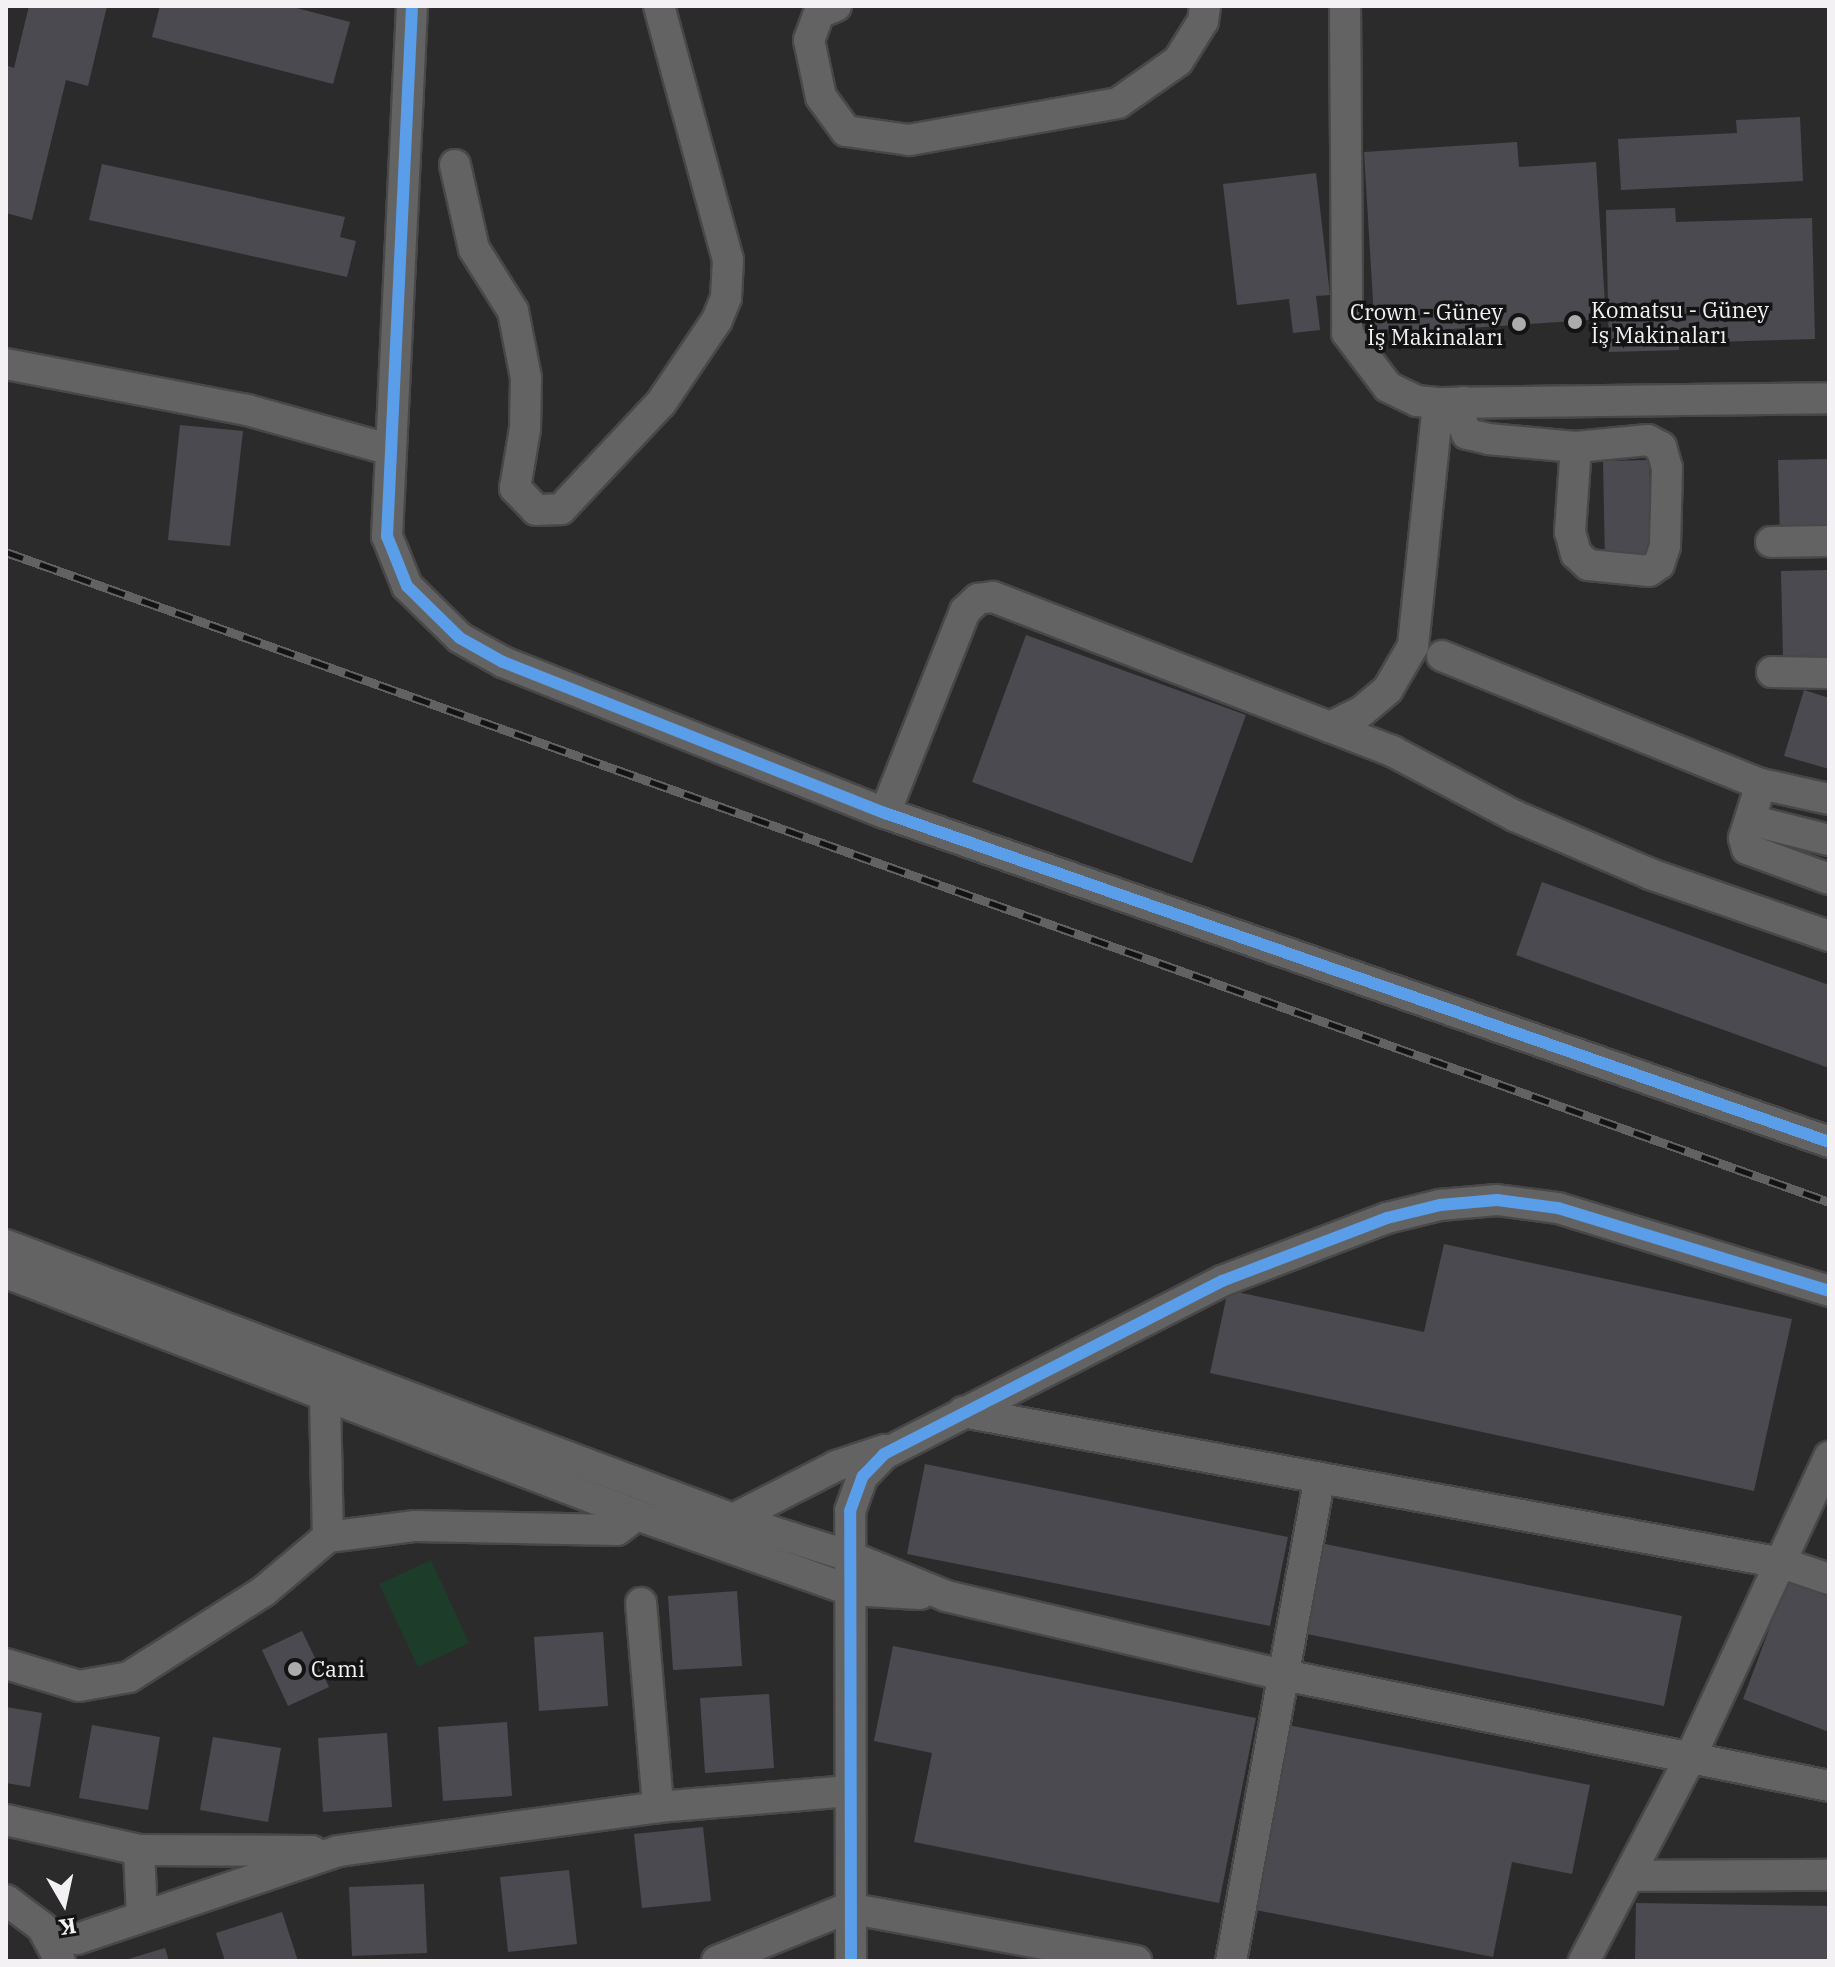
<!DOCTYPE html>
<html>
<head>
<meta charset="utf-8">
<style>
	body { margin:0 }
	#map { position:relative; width:1835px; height:1967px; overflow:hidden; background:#2c2b2c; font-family:"IBM Plex Serif",serif }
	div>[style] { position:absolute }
	.green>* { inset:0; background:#1e3c2a }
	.building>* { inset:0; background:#4b4a51 }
	.roads { filter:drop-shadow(2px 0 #494849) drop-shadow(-2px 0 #494849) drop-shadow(0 2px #494849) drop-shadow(0 -2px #494849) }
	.minor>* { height:30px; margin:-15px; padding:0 15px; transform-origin:15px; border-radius:15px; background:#646364 }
	.rail>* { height:9px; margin-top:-4.5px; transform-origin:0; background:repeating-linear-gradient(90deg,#141314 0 18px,#636263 0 36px); box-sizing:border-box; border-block:2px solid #636263 }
	.cycleway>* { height:12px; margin:-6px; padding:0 6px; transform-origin:6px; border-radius:6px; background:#5a9eea }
	.dots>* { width:22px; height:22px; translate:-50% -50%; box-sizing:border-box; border:4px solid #141314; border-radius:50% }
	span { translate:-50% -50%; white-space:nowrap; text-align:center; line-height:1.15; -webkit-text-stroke:7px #141314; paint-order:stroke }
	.poi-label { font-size:22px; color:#f3f1f3 }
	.left { translate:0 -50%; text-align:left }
	.right { translate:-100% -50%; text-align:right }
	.frame { position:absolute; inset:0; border:8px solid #f3f1f3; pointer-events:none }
	.north { position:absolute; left:24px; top:1863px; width:80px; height:80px; -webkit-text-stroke:6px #141314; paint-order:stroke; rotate:171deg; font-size:22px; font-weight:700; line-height:32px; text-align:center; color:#f3f1f3 }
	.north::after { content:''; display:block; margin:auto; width:28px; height:36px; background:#f3f1f3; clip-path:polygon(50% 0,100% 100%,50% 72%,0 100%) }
</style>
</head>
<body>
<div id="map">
	<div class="green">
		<i style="clip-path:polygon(431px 1560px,469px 1643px,418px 1667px,379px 1584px)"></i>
	</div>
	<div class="building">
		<i style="clip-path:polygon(29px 6px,107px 6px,88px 86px,66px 80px,32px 220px,6px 213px,6px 74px,8px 66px,14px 68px)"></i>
		<i style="clip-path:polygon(160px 6px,289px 6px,350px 22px,333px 84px,152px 37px)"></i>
		<i style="clip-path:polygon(1800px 117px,1803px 181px,1621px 190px,1618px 139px,1737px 133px,1736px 120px)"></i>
		<i style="clip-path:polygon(1517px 142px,1519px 167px,1596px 162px,1606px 319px,1375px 334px,1364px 152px)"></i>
		<i style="clip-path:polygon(102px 164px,345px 217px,340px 237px,356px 241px,347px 277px,89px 220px)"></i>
		<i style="clip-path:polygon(1316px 173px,1330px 295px,1316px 296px,1320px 330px,1293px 333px,1289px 299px,1237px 305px,1223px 184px)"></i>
		<i style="clip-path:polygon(1675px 208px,1676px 222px,1812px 218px,1815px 339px,1679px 343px,1679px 350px,1609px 352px,1606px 210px)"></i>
		<i style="clip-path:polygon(180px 425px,243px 431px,230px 546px,168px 540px)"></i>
		<i style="clip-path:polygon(1829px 459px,1829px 536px,1780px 537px,1778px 460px)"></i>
		<i style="clip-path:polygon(1649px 460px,1651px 558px,1605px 559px,1603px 461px)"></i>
		<i style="clip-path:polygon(1829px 570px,1829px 656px,1783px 657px,1781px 571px)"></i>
		<i style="clip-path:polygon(1026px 635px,1246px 715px,1192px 863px,972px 782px)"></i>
		<i style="clip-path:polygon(1804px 690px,1829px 698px,1829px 769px,1784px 756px)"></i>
		<i style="clip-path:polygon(1542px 882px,1829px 985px,1829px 1068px,1516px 955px)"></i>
		<i style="clip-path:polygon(1444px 1244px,1792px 1319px,1754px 1491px,1210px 1373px,1228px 1290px,1424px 1332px)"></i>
		<i style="clip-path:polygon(925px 1464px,1288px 1537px,1270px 1626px,907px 1554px)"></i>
		<i style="clip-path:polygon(1320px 1543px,1682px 1616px,1664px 1706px,1302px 1633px)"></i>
		<i style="clip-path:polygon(1788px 1579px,1829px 1595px,1829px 1732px,1743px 1699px)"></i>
		<i style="clip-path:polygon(737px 1591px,742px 1666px,673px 1670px,668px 1596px)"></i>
		<i style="clip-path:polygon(302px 1631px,329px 1687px,288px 1706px,262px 1650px)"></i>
		<i style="clip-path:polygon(603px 1632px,608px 1706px,539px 1711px,534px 1637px)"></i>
		<i style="clip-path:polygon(893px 1646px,1256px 1718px,1219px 1903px,914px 1842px,932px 1753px,874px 1741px)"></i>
		<i style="clip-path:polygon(769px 1694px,774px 1768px,705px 1773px,700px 1698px)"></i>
		<i style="clip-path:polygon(6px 1707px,42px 1713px,30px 1787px,6px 1783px)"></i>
		<i style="clip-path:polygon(507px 1722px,512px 1796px,443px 1801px,438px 1727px)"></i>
		<i style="clip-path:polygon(92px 1725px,160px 1737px,148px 1810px,79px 1798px)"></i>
		<i style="clip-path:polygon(1288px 1725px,1590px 1785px,1572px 1874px,1512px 1862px,1493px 1957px,1251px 1909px)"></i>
		<i style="clip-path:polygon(387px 1733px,392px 1807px,323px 1812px,318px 1738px)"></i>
		<i style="clip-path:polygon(213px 1737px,281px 1748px,268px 1822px,200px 1810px)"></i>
		<i style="clip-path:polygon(703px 1827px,711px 1901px,642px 1908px,634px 1834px)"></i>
		<i style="clip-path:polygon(569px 1870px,577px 1944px,508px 1952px,500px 1877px)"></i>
		<i style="clip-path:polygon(424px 1884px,427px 1953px,352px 1956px,349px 1887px)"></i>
		<i style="clip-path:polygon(1636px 1903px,1829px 1906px,1829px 1961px,1635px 1961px)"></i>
		<i style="clip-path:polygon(282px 1912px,298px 1961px,225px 1961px,216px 1933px)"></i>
		<i style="clip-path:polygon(165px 1948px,169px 1961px,125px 1961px,125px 1960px)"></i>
	</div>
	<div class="roads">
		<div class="minor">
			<i style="left:412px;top:6px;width:531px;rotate:92.7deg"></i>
			<i style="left:387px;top:536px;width:54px;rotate:68.2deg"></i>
			<i style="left:407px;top:586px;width:74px;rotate:44.5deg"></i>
			<i style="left:460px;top:638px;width:49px;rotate:29.2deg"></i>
			<i style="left:503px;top:662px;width:411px;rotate:21.6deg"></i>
			<i style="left:885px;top:813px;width:1000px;rotate:19.21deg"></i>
			<i style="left:836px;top:6px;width:18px;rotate:158deg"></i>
			<i style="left:819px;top:13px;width:29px;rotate:110deg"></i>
			<i style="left:809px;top:40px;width:58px;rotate:78.1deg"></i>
			<i style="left:821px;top:97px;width:42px;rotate:53.7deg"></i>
			<i style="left:846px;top:131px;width:64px;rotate:8.1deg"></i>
			<i style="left:909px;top:140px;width:212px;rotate:-10deg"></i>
			<i style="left:1118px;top:103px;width:73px;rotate:-35deg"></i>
			<i style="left:1178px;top:61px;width:47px;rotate:-58deg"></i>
			<i style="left:1203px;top:21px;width:15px;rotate:-82deg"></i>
			<i style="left:1345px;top:6px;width:327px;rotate:89.6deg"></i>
			<i style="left:1347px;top:333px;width:68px;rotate:52.8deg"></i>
			<i style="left:1388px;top:387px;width:32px;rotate:26deg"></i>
			<i style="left:1417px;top:401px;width:21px;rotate:5deg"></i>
			<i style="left:1438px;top:403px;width:391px;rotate:-0.7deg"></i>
			<i style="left:455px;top:165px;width:86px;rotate:77.3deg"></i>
			<i style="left:474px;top:249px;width:73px;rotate:57.8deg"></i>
			<i style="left:513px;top:311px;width:68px;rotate:79deg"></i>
			<i style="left:526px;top:378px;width:51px;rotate:91.1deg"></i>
			<i style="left:525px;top:429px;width:60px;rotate:99.6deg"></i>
			<i style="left:515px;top:488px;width:30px;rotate:46deg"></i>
			<i style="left:536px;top:510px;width:25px;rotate:-2deg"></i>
			<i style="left:561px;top:509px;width:146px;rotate:-46.7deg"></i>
			<i style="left:661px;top:403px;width:100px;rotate:-56deg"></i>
			<i style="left:717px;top:320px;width:24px;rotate:-68deg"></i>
			<i style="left:726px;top:298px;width:38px;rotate:-87deg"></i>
			<i style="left:728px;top:260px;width:263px;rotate:-105.2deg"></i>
			<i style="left:6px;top:364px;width:245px;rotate:10.8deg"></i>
			<i style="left:247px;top:410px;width:149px;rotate:15.5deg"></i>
			<i style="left:1463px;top:402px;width:18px;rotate:96deg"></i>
			<i style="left:1461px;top:420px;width:15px;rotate:67deg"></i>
			<i style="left:1467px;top:434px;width:22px;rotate:13deg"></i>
			<i style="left:1488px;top:439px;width:88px;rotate:5.2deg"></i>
			<i style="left:1576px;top:447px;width:72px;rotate:-5.6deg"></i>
			<i style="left:1648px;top:440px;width:15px;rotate:28deg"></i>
			<i style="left:1661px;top:447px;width:22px;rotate:74deg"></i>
			<i style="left:1667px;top:468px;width:78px;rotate:91.5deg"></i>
			<i style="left:1665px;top:546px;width:19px;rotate:108deg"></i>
			<i style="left:1659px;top:564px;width:12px;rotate:145deg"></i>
			<i style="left:1649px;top:571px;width:61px;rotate:-174.4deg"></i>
			<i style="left:1588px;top:565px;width:16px;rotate:-137deg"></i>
			<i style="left:1576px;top:554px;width:23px;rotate:-105deg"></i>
			<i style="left:1570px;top:532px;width:85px;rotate:-86deg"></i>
			<i style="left:1771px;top:542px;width:58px;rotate:-1deg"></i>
			<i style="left:1442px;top:656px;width:344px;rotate:21.9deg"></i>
			<i style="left:1761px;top:784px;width:70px;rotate:12.4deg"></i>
			<i style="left:1772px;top:672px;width:57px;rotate:1deg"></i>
			<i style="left:1330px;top:727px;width:34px;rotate:-26deg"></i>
			<i style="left:1361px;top:712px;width:35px;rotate:-40deg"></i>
			<i style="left:1388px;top:689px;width:50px;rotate:-59.8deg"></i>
			<i style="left:1413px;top:646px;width:244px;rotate:-84.1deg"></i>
			<i style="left:1761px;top:784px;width:57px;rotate:107.5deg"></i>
			<i style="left:1744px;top:838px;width:11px;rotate:75deg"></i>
			<i style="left:1747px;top:849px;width:87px;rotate:20.1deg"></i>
			<i style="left:885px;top:813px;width:217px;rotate:-68.4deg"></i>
			<i style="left:965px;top:611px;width:18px;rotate:-43deg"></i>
			<i style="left:978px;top:599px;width:15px;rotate:-8deg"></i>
			<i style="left:993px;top:597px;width:428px;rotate:21.1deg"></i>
			<i style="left:1392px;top:751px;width:139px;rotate:27.9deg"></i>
			<i style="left:1515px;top:816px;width:147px;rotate:23.2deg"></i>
			<i style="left:1650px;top:874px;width:189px;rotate:19.1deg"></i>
			<i style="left:1750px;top:820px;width:81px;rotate:14.2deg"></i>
			<i style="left:6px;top:1245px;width:777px;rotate:20.65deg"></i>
			<i style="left:733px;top:1519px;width:116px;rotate:-27.2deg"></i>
			<i style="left:836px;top:1466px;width:51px;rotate:-18.4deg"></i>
			<i style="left:6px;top:1273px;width:676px;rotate:20.98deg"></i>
			<i style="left:637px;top:1515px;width:226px;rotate:19.4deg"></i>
			<i style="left:850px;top:1590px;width:70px;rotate:3.3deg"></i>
			<i style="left:325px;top:1396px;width:141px;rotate:88.8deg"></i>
			<i style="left:963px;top:1412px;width:833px;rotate:10.45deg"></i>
			<i style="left:1782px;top:1563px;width:50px;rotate:18.8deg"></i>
			<i style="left:733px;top:1519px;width:122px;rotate:17.7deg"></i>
			<i style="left:849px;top:1556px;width:105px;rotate:22.4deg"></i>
			<i style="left:946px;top:1596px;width:347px;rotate:13.2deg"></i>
			<i style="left:1284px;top:1675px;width:556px;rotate:11.51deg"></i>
			<i style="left:641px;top:1603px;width:205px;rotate:85.2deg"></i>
			<i style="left:6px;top:1664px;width:76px;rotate:16.8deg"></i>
			<i style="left:79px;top:1686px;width:51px;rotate:-10.2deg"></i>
			<i style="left:129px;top:1677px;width:160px;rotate:-32.5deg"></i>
			<i style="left:264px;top:1591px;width:84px;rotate:-40.2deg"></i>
			<i style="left:328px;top:1537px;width:88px;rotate:-7.2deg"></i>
			<i style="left:415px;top:1526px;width:202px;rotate:1.1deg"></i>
			<i style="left:617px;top:1530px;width:25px;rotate:-37deg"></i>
			<i style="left:6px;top:1820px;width:136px;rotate:12.7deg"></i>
			<i style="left:139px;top:1850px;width:173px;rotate:0.3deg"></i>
			<i style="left:139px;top:1850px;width:66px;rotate:87.4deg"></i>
			<i style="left:1629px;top:1876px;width:200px;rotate:-0.3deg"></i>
			<i style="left:6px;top:1900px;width:45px;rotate:36.9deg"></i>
			<i style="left:42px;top:1927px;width:38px;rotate:62deg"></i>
			<i style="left:77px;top:1939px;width:275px;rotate:-18.6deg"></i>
			<i style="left:338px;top:1851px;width:323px;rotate:-7.8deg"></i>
			<i style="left:658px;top:1807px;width:192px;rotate:-4.8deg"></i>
			<i style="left:717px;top:1961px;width:141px;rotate:-22deg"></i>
			<i style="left:848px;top:1908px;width:293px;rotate:10.4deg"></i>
			<i style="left:851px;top:1961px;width:450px;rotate:-90.1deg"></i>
			<i style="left:850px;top:1511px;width:37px;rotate:-70deg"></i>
			<i style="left:863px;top:1476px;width:30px;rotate:-46deg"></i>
			<i style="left:884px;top:1454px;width:380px;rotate:-27.1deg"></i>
			<i style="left:1222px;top:1281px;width:177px;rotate:-20.9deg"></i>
			<i style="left:1387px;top:1218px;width:55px;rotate:-13.8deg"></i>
			<i style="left:1440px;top:1205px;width:57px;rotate:-5deg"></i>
			<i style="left:1497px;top:1200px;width:62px;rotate:7.5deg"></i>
			<i style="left:1558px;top:1208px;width:283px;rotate:17deg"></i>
			<i style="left:1231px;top:1961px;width:491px;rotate:-79.6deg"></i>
			<i style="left:1584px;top:1961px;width:229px;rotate:-62.4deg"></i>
			<i style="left:1690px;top:1758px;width:332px;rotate:-65.2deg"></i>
		</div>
	</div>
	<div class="rail">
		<i style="left:6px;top:552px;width:1935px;rotate:19.62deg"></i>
	</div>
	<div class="cycleway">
		<i style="left:412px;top:6px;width:531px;rotate:92.7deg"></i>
		<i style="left:387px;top:536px;width:54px;rotate:68.2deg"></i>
		<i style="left:407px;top:586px;width:74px;rotate:44.5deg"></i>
		<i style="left:460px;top:638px;width:49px;rotate:29.2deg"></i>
		<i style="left:503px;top:662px;width:411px;rotate:21.6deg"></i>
		<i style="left:885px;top:813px;width:1000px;rotate:19.21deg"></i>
		<i style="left:851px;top:1961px;width:450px;rotate:-90.1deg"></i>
		<i style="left:850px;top:1511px;width:37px;rotate:-70deg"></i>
		<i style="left:863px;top:1476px;width:30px;rotate:-46deg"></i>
		<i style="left:884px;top:1454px;width:380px;rotate:-27.1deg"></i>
		<i style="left:1222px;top:1281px;width:177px;rotate:-20.9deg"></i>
		<i style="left:1387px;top:1218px;width:55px;rotate:-13.8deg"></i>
		<i style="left:1440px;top:1205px;width:57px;rotate:-5deg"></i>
		<i style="left:1497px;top:1200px;width:62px;rotate:7.5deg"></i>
		<i style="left:1558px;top:1208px;width:283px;rotate:17deg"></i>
	</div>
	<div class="dots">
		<i style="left:1575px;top:322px;background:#adacad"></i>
		<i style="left:1519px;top:324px;background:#adacad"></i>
		<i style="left:295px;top:1669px;background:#adacad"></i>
	</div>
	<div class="poi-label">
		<span class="left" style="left:1591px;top:322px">Komatsu - Güney<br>İş Makinaları</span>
		<span class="right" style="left:1503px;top:324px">Crown - Güney<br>İş Makinaları</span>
		<span class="left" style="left:311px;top:1669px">Cami</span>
	</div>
	<div class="frame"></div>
	<div class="north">K</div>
</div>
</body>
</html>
